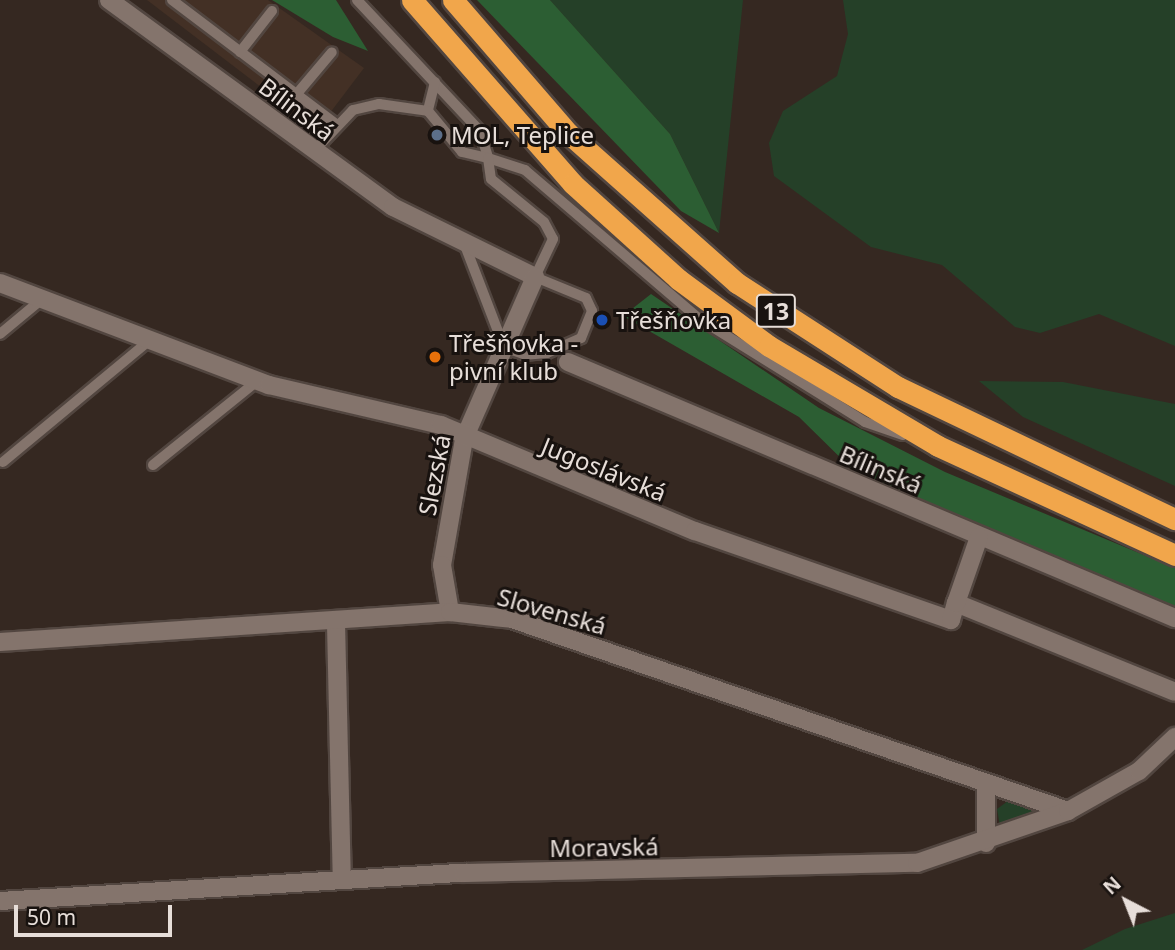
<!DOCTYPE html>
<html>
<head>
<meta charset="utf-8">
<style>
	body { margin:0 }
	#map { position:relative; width:1175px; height:950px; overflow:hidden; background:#352821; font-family:"Noto Sans",sans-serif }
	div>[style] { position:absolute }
	.built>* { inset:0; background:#433025 }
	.green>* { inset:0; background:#254028 }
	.forest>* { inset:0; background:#2c5e33 }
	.roads { filter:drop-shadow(2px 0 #524640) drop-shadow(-2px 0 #524640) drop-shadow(0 2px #524640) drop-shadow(0 -2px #524640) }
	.lane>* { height:10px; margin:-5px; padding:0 5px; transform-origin:5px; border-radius:5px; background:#84746c }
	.street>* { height:18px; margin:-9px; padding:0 9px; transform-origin:9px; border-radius:9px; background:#84746c }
	.highway>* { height:21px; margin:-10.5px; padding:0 10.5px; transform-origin:10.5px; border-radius:10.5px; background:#f1a64b }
	.dots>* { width:19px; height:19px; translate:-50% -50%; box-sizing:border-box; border:4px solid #18120f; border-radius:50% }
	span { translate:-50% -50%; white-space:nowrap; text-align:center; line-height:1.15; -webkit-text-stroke:6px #18120f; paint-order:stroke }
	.shield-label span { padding:2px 5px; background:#18120f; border:2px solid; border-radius:5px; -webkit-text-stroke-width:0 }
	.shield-label { font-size:23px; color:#e7ded9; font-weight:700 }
	.street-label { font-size:24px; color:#e7ded9 }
	.poi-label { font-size:24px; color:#e7ded9 }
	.left { translate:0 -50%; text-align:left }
	.north { position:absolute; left:1091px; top:866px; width:70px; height:70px; -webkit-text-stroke:5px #18120f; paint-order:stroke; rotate:318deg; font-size:19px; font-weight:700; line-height:28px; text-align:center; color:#e7ded9 }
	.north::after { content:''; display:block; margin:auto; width:24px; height:32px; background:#e7ded9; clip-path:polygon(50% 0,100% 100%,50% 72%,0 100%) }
	.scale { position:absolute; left:14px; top:905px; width:158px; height:32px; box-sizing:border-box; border:4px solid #e7ded9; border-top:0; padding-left:9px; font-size:21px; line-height:24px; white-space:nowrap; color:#e7ded9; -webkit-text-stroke:5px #18120f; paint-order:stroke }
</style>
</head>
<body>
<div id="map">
	<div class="built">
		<i style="clip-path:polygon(147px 0,268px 0,364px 68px,317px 130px)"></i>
	</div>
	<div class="green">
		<i style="clip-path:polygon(550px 0,743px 0,719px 233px,670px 134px)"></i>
		<i style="clip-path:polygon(843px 0,1175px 0,1175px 346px,1099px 314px,1040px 333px,1015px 327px,942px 265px,871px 247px,774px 176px,769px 143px,783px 111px,837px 76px,848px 34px)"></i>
		<i style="clip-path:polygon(979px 381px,1063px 382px,1175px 404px,1175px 486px,1023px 417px)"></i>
		<i style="clip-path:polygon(1012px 798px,1034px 806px,1036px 817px,1000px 826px,997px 809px)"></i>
		<i style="clip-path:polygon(1175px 913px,1175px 950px,1082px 950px,1125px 929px)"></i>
	</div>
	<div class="forest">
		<i style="clip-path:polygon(272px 0,336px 0,368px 51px,333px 37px)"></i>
		<i style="clip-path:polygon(477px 0,550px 0,670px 134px,719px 233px,681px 211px)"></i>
		<i style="clip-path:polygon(651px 294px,819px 408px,945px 472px,1175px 568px,1175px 612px,861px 478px,799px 417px,623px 316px)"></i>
	</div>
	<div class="roads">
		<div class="lane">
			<i style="left:172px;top:0;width:206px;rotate:37.1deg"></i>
			<i style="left:357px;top:0;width:180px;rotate:46.8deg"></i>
			<i style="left:480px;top:131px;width:28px;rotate:73deg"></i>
			<i style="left:488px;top:158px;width:39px;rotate:18deg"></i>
			<i style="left:525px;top:170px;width:228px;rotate:40.5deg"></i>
			<i style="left:698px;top:318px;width:197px;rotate:31.9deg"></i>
			<i style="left:865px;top:422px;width:40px;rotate:18.9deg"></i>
			<i style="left:240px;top:52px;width:52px;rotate:-52deg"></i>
			<i style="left:435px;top:82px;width:30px;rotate:104deg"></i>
			<i style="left:428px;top:111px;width:53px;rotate:50.3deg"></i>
			<i style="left:462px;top:152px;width:27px;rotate:13deg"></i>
			<i style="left:488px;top:158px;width:21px;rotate:82deg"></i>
			<i style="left:491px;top:179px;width:68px;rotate:39.1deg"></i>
			<i style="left:544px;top:222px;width:19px;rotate:62deg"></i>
			<i style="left:553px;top:239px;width:42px;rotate:115.3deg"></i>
			<i style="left:535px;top:277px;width:55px;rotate:22.4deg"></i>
			<i style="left:586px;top:298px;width:14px;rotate:65deg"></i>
			<i style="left:592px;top:311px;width:29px;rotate:112deg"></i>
			<i style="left:581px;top:338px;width:37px;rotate:156deg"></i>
			<i style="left:547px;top:353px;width:21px;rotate:175deg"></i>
			<i style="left:526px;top:355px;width:23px;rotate:-160deg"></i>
			<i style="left:504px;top:347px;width:111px;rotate:-111deg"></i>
			<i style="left:295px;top:96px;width:57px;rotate:-49.9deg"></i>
			<i style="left:313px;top:152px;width:58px;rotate:-46.4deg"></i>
			<i style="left:353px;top:110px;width:27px;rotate:-13deg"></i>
			<i style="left:379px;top:104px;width:49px;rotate:8.1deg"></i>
			<i style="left:0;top:334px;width:55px;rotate:-39.8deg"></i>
			<i style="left:3px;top:462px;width:191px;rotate:-39.7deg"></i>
			<i style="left:153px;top:465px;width:134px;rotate:-38.9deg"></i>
		</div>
		<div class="street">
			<i style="left:109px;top:0;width:351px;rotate:36.1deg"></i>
			<i style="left:393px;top:207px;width:158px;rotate:26.2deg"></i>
			<i style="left:535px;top:277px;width:177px;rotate:113.7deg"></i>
			<i style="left:464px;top:439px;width:128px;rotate:99.9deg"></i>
			<i style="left:442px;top:565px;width:48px;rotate:80.3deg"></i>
			<i style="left:0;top:283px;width:288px;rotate:20.8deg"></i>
			<i style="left:269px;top:385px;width:177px;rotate:13.1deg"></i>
			<i style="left:441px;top:425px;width:275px;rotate:22.7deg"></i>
			<i style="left:695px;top:531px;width:271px;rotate:19.2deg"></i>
			<i style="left:951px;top:620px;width:18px;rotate:-74deg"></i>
			<i style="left:956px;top:603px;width:236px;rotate:22.1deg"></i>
			<i style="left:568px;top:362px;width:659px;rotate:22.87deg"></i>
			<i style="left:956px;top:603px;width:70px;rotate:-70.8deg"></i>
			<i style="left:336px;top:623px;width:256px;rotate:88.7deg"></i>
			<i style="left:0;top:642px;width:451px;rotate:-3.8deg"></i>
			<i style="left:450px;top:612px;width:62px;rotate:6.4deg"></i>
			<i style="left:512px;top:619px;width:588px;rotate:19.05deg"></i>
			<i style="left:986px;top:783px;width:60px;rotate:90deg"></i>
			<i style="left:0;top:901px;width:465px;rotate:-3.5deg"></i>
			<i style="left:464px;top:873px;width:453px;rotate:-1.3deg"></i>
			<i style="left:917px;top:863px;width:160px;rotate:-19deg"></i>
			<i style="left:1068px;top:811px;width:81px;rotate:-29.4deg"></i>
			<i style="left:1139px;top:771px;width:50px;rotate:-43.4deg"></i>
		</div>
		<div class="highway">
			<i style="left:412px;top:0;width:244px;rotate:48.8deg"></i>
			<i style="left:573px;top:184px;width:142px;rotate:42.1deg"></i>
			<i style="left:678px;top:279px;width:113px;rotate:36.4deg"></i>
			<i style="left:769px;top:346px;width:196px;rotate:30.6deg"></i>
			<i style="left:938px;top:446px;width:261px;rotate:24.7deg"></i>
			<i style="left:453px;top:0;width:176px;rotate:49.2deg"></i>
			<i style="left:568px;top:133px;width:226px;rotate:41.6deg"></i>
			<i style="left:737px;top:283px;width:192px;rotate:32.9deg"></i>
			<i style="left:898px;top:387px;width:307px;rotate:25.5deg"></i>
		</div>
	</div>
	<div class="dots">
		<i style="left:437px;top:135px;background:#5c6f8a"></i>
		<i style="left:602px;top:320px;background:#1a4fb4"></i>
		<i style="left:435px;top:357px;background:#e8710a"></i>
	</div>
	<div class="shield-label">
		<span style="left:776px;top:311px">13</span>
	</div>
	<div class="street-label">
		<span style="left:297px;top:109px;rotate:37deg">Bílinská</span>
		<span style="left:604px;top:469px;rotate:22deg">Jugoslávská</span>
		<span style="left:881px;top:469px;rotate:23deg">Bílinská</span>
		<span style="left:434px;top:475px;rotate:-79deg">Slezská</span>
		<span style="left:552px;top:611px;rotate:16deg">Slovenská</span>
		<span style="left:604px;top:847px;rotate:-1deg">Moravská</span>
	</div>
	<div class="poi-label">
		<span class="left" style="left:451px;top:135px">MOL, Teplice</span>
		<span class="left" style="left:616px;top:320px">Třešňovka</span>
		<span class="left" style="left:449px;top:357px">Třešňovka -<br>pivní klub</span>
	</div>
	<div class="north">N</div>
	<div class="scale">50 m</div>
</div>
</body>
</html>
